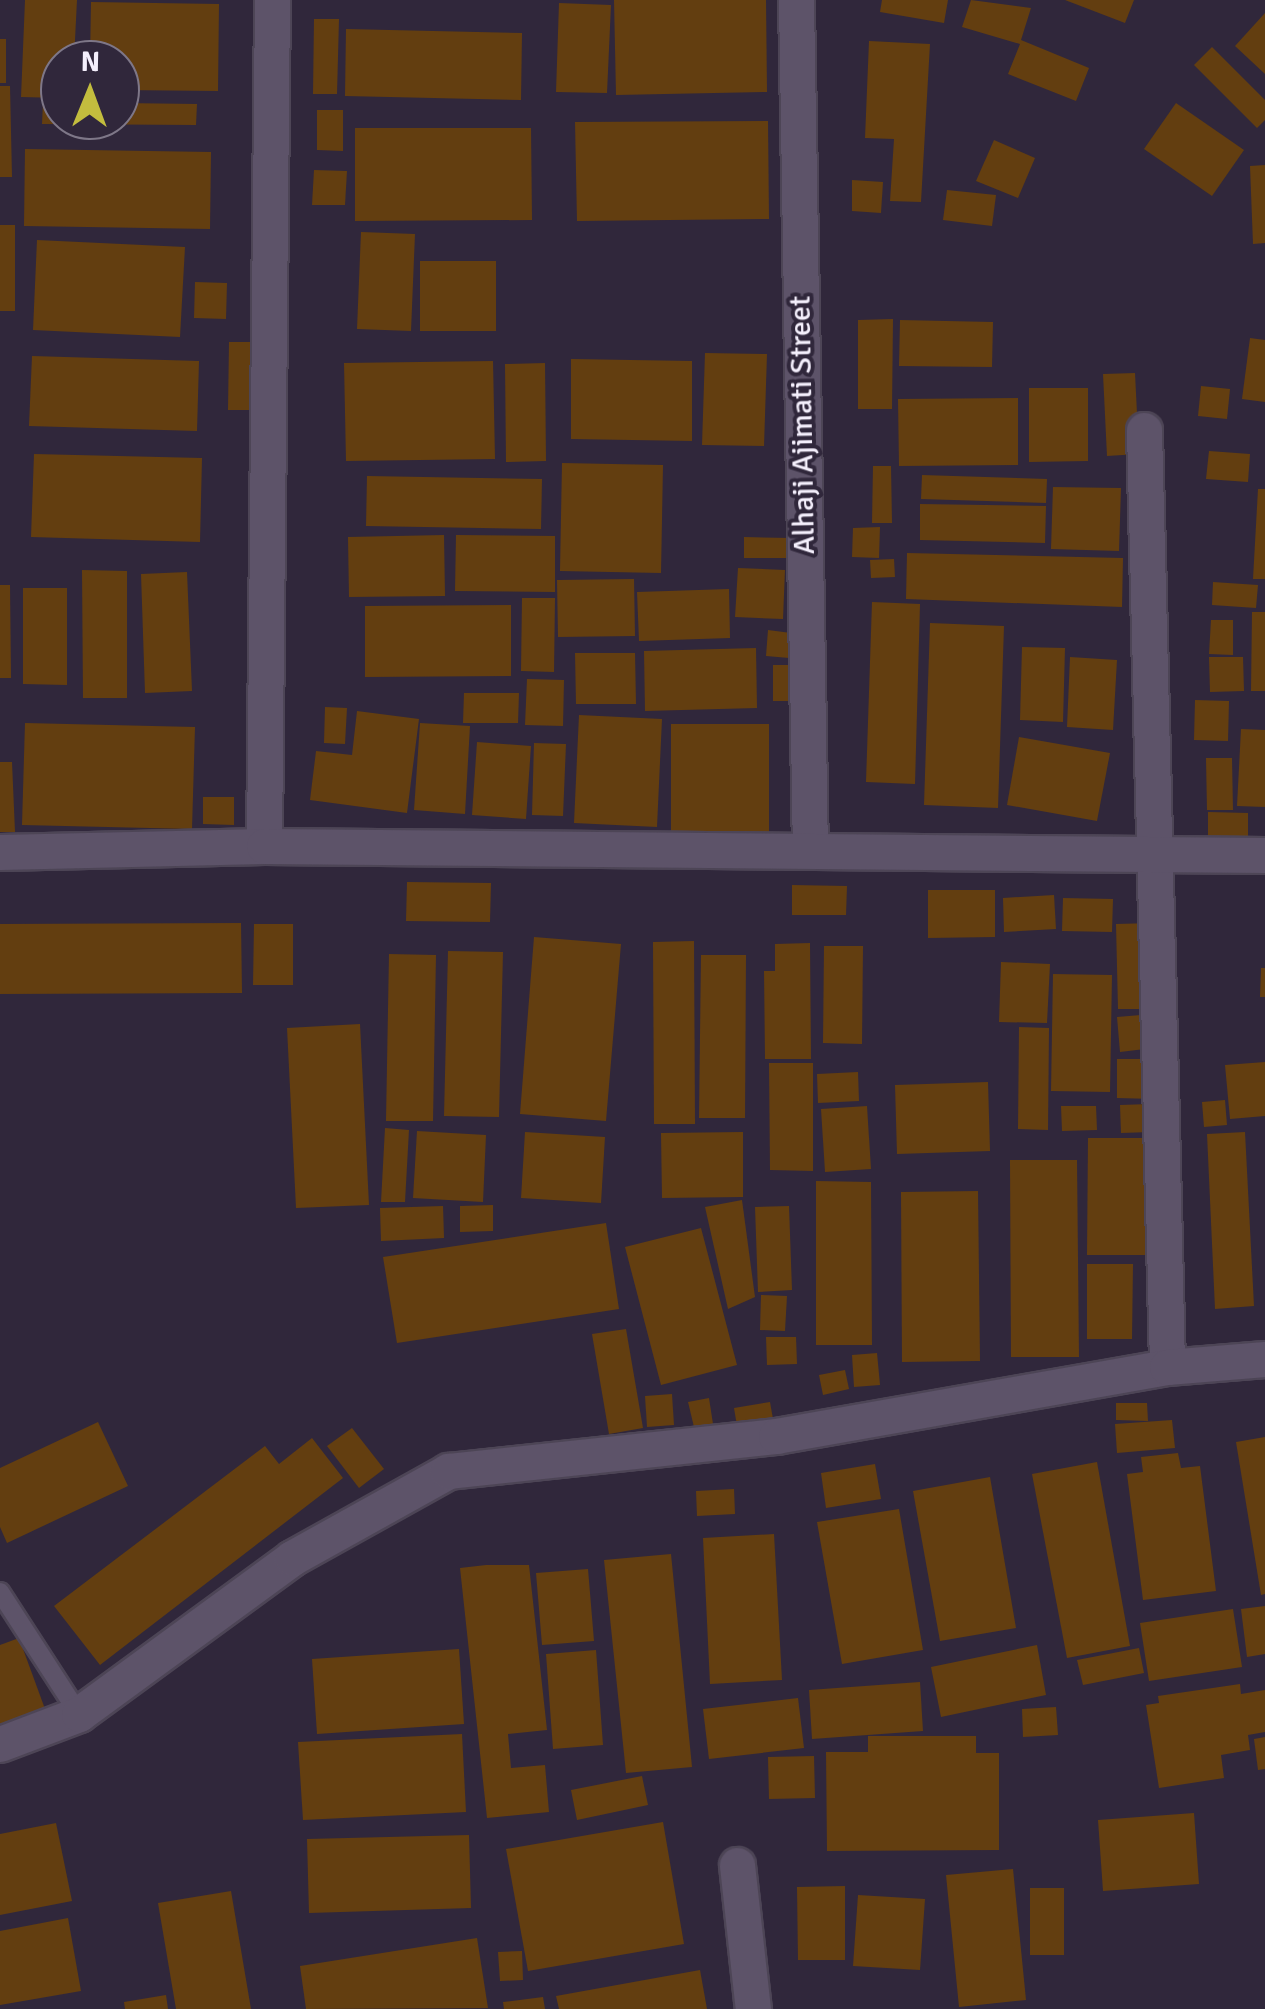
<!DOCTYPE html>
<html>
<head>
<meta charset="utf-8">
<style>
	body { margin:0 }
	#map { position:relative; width:1265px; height:2009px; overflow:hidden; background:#30273b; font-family:Signika,sans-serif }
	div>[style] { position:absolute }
	.building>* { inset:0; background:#633e10 }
	.roads { filter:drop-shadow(2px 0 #4d4556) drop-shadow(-2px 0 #4d4556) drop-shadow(0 2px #4d4556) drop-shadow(0 -2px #4d4556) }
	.lane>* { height:18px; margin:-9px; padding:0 9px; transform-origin:9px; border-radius:9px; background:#5d5369 }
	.street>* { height:35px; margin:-17.5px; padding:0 17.5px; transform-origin:17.5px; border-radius:17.5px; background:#5d5369 }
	span { translate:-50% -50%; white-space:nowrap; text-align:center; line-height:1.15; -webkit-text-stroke:8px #30273b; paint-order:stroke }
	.street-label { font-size:30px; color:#f4effc }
	.north { position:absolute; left:40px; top:40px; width:100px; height:100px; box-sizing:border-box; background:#30273b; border:2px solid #7e7788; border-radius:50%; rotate:1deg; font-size:28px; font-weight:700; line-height:40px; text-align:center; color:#f4effc }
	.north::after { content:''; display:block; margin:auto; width:35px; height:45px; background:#c3bd3e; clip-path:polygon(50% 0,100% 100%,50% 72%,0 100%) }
</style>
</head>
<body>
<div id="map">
	<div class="building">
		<i style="clip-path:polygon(25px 0,77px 0,74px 60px,60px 60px,60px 98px,21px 97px)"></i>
		<i style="clip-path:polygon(614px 0,766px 0,767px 92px,616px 95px)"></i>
		<i style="clip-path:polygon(882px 0,948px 0,944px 23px,880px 12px)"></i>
		<i style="clip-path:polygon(971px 0,1031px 8px,1021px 40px,1089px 68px,1076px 101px,1008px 74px,1020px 44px,962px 27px)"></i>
		<i style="clip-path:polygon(1065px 0,1134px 0,1125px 23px)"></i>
		<i style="clip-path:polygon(91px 2px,219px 4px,218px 91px,120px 90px,120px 60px,90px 60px)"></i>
		<i style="clip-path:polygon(559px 3px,611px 5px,607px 93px,556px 92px)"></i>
		<i style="clip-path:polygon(1265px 13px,1265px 74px,1235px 46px)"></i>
		<i style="clip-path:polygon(314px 19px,339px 19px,337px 94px,313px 94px)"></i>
		<i style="clip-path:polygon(346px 29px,522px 33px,521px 100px,345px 96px)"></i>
		<i style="clip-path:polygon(0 39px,6px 39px,6px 83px,0 83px)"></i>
		<i style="clip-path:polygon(869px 41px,930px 44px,921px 202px,890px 201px,894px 139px,865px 138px)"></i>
		<i style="clip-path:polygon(1212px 47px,1265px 100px,1265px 120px,1257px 128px,1194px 65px)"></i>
		<i style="clip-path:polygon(0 86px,10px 86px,12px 177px,0 177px)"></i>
		<i style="clip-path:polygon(43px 102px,60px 102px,60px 120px,120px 120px,120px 103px,197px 104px,196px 125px,42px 124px)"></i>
		<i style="clip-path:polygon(1176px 103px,1244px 150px,1212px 196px,1144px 149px)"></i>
		<i style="clip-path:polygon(317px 110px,343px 110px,343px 151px,317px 150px)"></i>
		<i style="clip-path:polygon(768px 121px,769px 219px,577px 221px,575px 122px)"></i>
		<i style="clip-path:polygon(355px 128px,531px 128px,532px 220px,355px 221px)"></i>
		<i style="clip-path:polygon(994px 140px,1035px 158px,1018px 198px,976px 181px)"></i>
		<i style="clip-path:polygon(25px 149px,211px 152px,210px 229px,24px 226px)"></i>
		<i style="clip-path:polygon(1265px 165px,1265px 243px,1253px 244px,1250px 166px)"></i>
		<i style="clip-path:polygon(314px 170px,347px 171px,345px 205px,312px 205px)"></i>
		<i style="clip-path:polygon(852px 180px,883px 182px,881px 213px,852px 211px)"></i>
		<i style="clip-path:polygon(947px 190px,996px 195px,992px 226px,943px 220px)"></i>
		<i style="clip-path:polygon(0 225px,15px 225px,15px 311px,0 311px)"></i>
		<i style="clip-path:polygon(361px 232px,415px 234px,411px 331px,357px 329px)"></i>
		<i style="clip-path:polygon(37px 240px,185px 247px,180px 337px,33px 330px)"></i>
		<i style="clip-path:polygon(420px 261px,496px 261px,496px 331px,420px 331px)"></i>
		<i style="clip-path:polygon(195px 282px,227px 283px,226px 319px,194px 318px)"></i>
		<i style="clip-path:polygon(893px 319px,892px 409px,858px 409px,858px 320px)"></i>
		<i style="clip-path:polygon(900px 320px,993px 322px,992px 367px,899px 366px)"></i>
		<i style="clip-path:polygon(1250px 338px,1265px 340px,1265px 402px,1242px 399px)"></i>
		<i style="clip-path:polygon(229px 342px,257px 342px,257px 410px,228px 410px)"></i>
		<i style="clip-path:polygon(705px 353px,767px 354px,764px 446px,702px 445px)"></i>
		<i style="clip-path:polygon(32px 356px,199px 361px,197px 431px,29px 426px)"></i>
		<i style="clip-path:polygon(571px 359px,692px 361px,692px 441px,571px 439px)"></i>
		<i style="clip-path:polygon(493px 361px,495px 459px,346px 461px,344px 363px)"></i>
		<i style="clip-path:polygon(545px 363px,546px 461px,506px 462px,505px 364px)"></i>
		<i style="clip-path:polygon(1135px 373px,1139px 454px,1107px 456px,1103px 374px)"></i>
		<i style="clip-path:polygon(1201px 386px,1230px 389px,1227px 419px,1198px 416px)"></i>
		<i style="clip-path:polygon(1029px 388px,1088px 388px,1088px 461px,1029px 462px)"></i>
		<i style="clip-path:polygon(1018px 398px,1018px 465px,899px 466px,898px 399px)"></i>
		<i style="clip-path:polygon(1209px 451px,1250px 454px,1248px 482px,1206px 479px)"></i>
		<i style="clip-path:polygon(34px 454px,202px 458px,200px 542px,31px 537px)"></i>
		<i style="clip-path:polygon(562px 463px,663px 465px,661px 573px,560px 571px)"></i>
		<i style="clip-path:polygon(873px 466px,891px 466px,892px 523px,872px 523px)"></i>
		<i style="clip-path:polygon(922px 475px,1047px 479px,1046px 503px,921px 499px)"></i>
		<i style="clip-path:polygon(367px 476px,542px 479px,541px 529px,366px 526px)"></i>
		<i style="clip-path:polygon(1053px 487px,1121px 488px,1119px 551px,1051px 549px)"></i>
		<i style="clip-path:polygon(1258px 489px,1265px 489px,1265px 579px,1253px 579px)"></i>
		<i style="clip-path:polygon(920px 504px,1046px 506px,1045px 543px,920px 540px)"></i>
		<i style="clip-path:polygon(880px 527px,879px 558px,852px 557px,853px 528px)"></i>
		<i style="clip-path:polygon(444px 535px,445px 596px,349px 597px,348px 537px)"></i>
		<i style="clip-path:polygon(456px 535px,555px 536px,555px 592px,455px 591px)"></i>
		<i style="clip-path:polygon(744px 537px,791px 538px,790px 558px,744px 558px)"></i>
		<i style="clip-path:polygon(907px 553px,1123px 558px,1122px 607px,906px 599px)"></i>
		<i style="clip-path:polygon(894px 559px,895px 577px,871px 578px,870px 560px)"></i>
		<i style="clip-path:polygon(738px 568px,785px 570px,783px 619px,735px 617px)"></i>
		<i style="clip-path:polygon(82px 570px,127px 571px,127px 698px,83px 698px)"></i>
		<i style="clip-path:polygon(187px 572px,192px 691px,145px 693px,141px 574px)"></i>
		<i style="clip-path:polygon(634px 579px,635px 636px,558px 637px,557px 580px)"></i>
		<i style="clip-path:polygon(1213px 582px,1258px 585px,1256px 608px,1212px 605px)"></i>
		<i style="clip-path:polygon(0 585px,10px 585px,11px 678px,0 678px)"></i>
		<i style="clip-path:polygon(23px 588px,67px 588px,67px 685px,23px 684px)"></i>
		<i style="clip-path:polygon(729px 589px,730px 638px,639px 641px,637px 592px)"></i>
		<i style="clip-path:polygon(522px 598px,555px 598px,554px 672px,521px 671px)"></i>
		<i style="clip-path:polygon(872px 602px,920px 604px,915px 784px,866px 782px)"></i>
		<i style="clip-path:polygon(511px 605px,511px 676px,365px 677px,365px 606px)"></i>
		<i style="clip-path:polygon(1252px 612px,1265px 612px,1265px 691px,1251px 691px)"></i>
		<i style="clip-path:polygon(1211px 620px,1233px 620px,1233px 655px,1209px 654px)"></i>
		<i style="clip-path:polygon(930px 623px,1004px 626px,998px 808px,924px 805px)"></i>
		<i style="clip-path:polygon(768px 630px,791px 633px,789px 658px,766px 656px)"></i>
		<i style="clip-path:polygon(1022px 647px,1065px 648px,1063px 722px,1020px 720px)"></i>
		<i style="clip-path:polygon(756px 648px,757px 708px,645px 711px,644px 651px)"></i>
		<i style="clip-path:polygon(575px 653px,635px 653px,636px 704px,576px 704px)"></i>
		<i style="clip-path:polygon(1070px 657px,1117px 660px,1113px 730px,1067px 727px)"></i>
		<i style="clip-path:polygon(1209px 657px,1243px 657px,1244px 691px,1210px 692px)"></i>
		<i style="clip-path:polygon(773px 665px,801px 665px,801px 701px,773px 701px)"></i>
		<i style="clip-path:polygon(527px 679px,564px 680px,563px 726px,525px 725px)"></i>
		<i style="clip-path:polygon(464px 693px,519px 693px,518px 723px,463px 723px)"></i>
		<i style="clip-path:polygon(1195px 700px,1229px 701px,1228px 741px,1194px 740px)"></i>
		<i style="clip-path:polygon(325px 707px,347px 708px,345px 744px,324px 743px)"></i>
		<i style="clip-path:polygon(357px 711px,419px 719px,407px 813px,310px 800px,316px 751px,352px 755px)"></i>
		<i style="clip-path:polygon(579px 715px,662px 719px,657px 827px,574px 823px)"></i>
		<i style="clip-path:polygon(25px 723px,195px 727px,192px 829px,22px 825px)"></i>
		<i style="clip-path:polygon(420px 723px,470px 726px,465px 814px,414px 810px)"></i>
		<i style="clip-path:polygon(671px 724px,769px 724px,769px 833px,671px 834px)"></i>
		<i style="clip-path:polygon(1241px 729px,1265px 730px,1265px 807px,1237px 806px)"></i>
		<i style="clip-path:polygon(1019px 737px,1110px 753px,1097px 821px,1007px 805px)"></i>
		<i style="clip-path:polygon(477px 742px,531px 746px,526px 819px,472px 815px)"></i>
		<i style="clip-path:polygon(534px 743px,566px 744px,563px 816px,532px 815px)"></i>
		<i style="clip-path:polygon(1206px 758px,1232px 758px,1233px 810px,1207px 810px)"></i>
		<i style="clip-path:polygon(0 762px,12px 762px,15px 832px,0 832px)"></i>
		<i style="clip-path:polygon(203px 797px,234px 797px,234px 825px,203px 824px)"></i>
		<i style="clip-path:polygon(1208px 812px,1248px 813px,1248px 842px,1208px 841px)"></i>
		<i style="clip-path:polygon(407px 882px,491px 883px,490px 922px,406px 921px)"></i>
		<i style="clip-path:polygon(792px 885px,847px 886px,846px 915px,792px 915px)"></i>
		<i style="clip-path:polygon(928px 890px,995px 890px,995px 937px,928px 938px)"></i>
		<i style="clip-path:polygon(1054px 895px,1056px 929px,1004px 932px,1003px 898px)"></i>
		<i style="clip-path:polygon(1063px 898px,1113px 899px,1112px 932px,1062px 931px)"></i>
		<i style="clip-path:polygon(241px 923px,242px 993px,0 994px,0 924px)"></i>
		<i style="clip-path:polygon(1153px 923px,1155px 1009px,1118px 1009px,1116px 924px)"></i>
		<i style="clip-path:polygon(254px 924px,293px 924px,293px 985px,253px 985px)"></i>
		<i style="clip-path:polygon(534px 937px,621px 944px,606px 1121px,520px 1114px)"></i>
		<i style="clip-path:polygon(694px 941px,695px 1124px,654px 1124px,653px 942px)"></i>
		<i style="clip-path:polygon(810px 943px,811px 1059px,765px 1059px,764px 971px,775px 971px,775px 944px)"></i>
		<i style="clip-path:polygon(824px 946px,863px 946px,862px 1044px,823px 1043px)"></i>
		<i style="clip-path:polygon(448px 951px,503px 952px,499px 1117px,444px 1116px)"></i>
		<i style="clip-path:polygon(389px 954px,436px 955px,433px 1121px,386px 1121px)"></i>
		<i style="clip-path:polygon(701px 955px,746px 955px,745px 1118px,699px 1118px)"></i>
		<i style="clip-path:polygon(1001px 962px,1050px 964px,1047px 1023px,999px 1022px)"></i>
		<i style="clip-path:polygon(1261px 968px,1265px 968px,1265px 997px,1260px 997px)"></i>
		<i style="clip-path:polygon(1053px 974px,1112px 975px,1110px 1092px,1051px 1091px)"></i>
		<i style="clip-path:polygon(1141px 1015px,1145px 1049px,1120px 1052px,1117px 1017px)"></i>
		<i style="clip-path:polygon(360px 1024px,369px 1205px,296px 1208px,287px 1028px)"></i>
		<i style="clip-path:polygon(1019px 1027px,1049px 1028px,1048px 1130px,1018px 1129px)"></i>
		<i style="clip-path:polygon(1117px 1059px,1155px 1059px,1154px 1099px,1117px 1098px)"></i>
		<i style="clip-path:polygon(1265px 1062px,1265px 1116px,1230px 1119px,1225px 1065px)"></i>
		<i style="clip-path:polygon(769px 1063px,813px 1063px,813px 1171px,770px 1170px)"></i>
		<i style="clip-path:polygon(858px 1072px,859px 1101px,818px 1103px,817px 1074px)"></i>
		<i style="clip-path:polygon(988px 1082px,990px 1151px,897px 1154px,895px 1085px)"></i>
		<i style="clip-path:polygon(1225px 1100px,1227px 1125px,1204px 1127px,1202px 1102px)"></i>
		<i style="clip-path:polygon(1150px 1104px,1151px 1132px,1121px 1133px,1120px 1105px)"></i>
		<i style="clip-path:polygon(867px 1106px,871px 1169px,825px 1172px,821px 1109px)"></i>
		<i style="clip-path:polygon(1061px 1106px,1096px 1106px,1097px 1130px,1062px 1131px)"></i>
		<i style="clip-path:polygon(385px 1128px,409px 1130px,405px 1202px,381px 1202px)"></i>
		<i style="clip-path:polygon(417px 1131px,486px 1135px,483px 1202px,413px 1198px)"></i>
		<i style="clip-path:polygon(525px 1132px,605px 1137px,601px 1203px,521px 1198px)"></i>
		<i style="clip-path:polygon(743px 1132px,743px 1197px,662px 1198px,661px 1133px)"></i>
		<i style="clip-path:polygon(1245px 1132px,1254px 1306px,1215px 1309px,1207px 1134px)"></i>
		<i style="clip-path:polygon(1088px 1138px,1148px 1138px,1147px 1255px,1087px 1255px)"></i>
		<i style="clip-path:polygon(1010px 1160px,1077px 1160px,1079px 1357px,1011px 1357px)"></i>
		<i style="clip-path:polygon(816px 1181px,871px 1182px,872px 1345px,816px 1345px)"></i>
		<i style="clip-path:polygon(978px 1191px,980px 1361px,902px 1362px,901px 1192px)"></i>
		<i style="clip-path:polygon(742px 1200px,755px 1297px,728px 1309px,705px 1207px)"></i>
		<i style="clip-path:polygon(493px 1205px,493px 1231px,460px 1232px,460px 1206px)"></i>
		<i style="clip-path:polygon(443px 1206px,444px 1238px,381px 1241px,380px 1208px)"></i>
		<i style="clip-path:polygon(789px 1206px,792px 1290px,758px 1292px,755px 1207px)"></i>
		<i style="clip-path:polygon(606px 1223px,619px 1309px,397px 1343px,383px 1257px)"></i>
		<i style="clip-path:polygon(701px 1228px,737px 1365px,661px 1385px,625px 1247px)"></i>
		<i style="clip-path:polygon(1087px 1264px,1133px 1264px,1132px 1339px,1087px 1339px)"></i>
		<i style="clip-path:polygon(761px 1295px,787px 1296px,785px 1331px,760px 1330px)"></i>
		<i style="clip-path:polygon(626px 1329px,643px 1428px,609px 1434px,592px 1334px)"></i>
		<i style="clip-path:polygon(766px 1337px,796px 1337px,797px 1364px,767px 1365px)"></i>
		<i style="clip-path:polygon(877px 1353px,880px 1385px,854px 1387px,852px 1355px)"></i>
		<i style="clip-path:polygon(845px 1370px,849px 1389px,823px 1395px,819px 1375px)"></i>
		<i style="clip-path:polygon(672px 1394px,674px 1425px,647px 1427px,645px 1396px)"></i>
		<i style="clip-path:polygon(709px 1398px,713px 1424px,694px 1427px,688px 1402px)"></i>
		<i style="clip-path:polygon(770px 1402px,773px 1419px,737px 1426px,734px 1408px)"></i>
		<i style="clip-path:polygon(1116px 1403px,1147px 1403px,1148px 1421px,1116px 1420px)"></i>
		<i style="clip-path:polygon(1172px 1420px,1175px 1448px,1117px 1453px,1115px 1424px)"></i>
		<i style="clip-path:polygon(98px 1422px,128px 1486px,7px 1543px,0 1527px,0 1468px)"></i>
		<i style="clip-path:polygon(352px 1428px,384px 1469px,359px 1488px,327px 1446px)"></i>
		<i style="clip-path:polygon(1265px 1437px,1265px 1594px,1261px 1595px,1236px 1442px)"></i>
		<i style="clip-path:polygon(312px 1438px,343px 1478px,100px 1665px,54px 1606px,265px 1446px,279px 1464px)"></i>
		<i style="clip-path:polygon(1178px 1453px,1181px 1468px,1200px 1466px,1216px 1591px,1143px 1600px,1127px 1474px,1143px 1472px,1141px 1457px)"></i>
		<i style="clip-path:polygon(1097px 1462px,1130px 1646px,1067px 1658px,1032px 1474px)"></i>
		<i style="clip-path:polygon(875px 1464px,881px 1499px,826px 1508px,821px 1473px)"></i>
		<i style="clip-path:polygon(990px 1477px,1016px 1628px,940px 1641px,913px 1491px)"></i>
		<i style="clip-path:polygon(734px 1489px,735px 1514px,697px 1516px,696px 1491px)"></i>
		<i style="clip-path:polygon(899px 1509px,923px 1650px,842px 1664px,817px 1522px)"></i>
		<i style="clip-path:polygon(774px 1534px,782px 1680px,710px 1684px,703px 1538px)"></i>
		<i style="clip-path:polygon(671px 1554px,692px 1767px,626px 1773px,604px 1560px)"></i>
		<i style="clip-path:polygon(486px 1565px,529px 1565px,547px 1730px,508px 1734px,511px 1768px,545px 1765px,549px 1812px,487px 1818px,460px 1568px)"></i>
		<i style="clip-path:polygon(588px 1569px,594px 1641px,542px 1645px,536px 1573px)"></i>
		<i style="clip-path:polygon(1265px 1606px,1265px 1654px,1247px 1657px,1241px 1609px)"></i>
		<i style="clip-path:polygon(1233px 1609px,1242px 1667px,1149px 1681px,1140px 1623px)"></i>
		<i style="clip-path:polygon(19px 1638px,45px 1709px,0 1725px,0 1645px)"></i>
		<i style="clip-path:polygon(1037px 1645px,1046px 1695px,941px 1717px,931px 1667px)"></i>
		<i style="clip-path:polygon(1139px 1648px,1144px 1673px,1083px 1685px,1077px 1660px)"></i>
		<i style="clip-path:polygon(459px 1649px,464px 1724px,317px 1734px,312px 1659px)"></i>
		<i style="clip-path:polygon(596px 1650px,603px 1745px,553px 1749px,546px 1654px)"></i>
		<i style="clip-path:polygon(920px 1682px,923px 1731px,812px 1739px,809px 1690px)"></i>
		<i style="clip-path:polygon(1240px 1684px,1241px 1694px,1265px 1690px,1265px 1732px,1248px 1735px,1250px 1750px,1221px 1755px,1224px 1778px,1159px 1788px,1146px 1705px,1159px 1703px,1158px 1696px)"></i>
		<i style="clip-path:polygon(798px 1698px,804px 1748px,709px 1759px,703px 1709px)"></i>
		<i style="clip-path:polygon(1056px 1707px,1058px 1735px,1023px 1737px,1022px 1709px)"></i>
		<i style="clip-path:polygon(462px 1734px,466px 1812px,303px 1820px,298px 1742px)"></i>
		<i style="clip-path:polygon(868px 1736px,976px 1736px,976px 1753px,999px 1753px,999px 1850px,827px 1851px,826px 1752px,868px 1752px)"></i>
		<i style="clip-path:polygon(1265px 1737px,1265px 1769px,1258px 1770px,1254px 1739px)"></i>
		<i style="clip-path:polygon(814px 1756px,815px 1798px,769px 1799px,768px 1757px)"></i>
		<i style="clip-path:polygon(642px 1776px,648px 1805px,577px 1820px,571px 1790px)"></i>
		<i style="clip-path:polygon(1194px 1813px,1199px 1884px,1103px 1891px,1098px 1820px)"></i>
		<i style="clip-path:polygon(663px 1822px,684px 1944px,528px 1971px,506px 1849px)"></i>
		<i style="clip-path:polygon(56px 1823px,72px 1901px,0 1915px,0 1834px)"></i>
		<i style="clip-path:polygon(469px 1835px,471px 1908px,309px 1913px,307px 1839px)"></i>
		<i style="clip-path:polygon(1013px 1869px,1026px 2000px,959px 2007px,946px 1875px)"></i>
		<i style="clip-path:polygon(845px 1886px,845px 1960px,798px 1960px,797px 1887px)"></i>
		<i style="clip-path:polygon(1030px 1888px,1064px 1888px,1064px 1955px,1030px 1955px)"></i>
		<i style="clip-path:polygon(231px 1891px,251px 2009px,176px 2009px,158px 1903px)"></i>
		<i style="clip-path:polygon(858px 1895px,925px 1899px,920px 1970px,853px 1966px)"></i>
		<i style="clip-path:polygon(68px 1918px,81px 1991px,0 2005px,0 1931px)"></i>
		<i style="clip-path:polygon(477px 1938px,488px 2008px,306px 2009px,300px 1966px)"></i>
		<i style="clip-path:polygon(522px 1951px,523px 1980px,500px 1981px,498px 1952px)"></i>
		<i style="clip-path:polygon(700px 1970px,707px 2009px,559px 2009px,556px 1996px)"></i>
		<i style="clip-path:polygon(166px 1995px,168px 2009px,125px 2009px,124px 2002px)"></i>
		<i style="clip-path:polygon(543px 1997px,545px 2009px,504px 2009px,503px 2002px)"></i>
	</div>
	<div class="roads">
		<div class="lane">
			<i style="left:0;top:1592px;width:145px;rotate:57.1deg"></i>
		</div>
		<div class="street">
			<i style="left:796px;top:0;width:849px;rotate:89.06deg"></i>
			<i style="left:1144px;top:430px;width:937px;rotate:88.59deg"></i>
			<i style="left:264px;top:846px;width:846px;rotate:-89.46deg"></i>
			<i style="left:0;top:852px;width:264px;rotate:-1.3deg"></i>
			<i style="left:264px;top:846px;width:1001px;rotate:0.52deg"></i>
			<i style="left:0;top:1744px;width:85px;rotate:-20.8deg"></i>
			<i style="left:79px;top:1714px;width:264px;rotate:-36.2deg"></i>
			<i style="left:292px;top:1558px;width:179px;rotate:-29.1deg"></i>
			<i style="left:448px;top:1471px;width:330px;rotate:-6.1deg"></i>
			<i style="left:776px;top:1436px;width:397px;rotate:-10deg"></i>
			<i style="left:1167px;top:1367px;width:98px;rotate:-4.7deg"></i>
			<i style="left:737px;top:1865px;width:145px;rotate:83.7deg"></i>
		</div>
	</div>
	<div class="street-label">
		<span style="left:803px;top:425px;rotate:-91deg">Alhaji Ajimati Street</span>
	</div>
	<div class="north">N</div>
</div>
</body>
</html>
